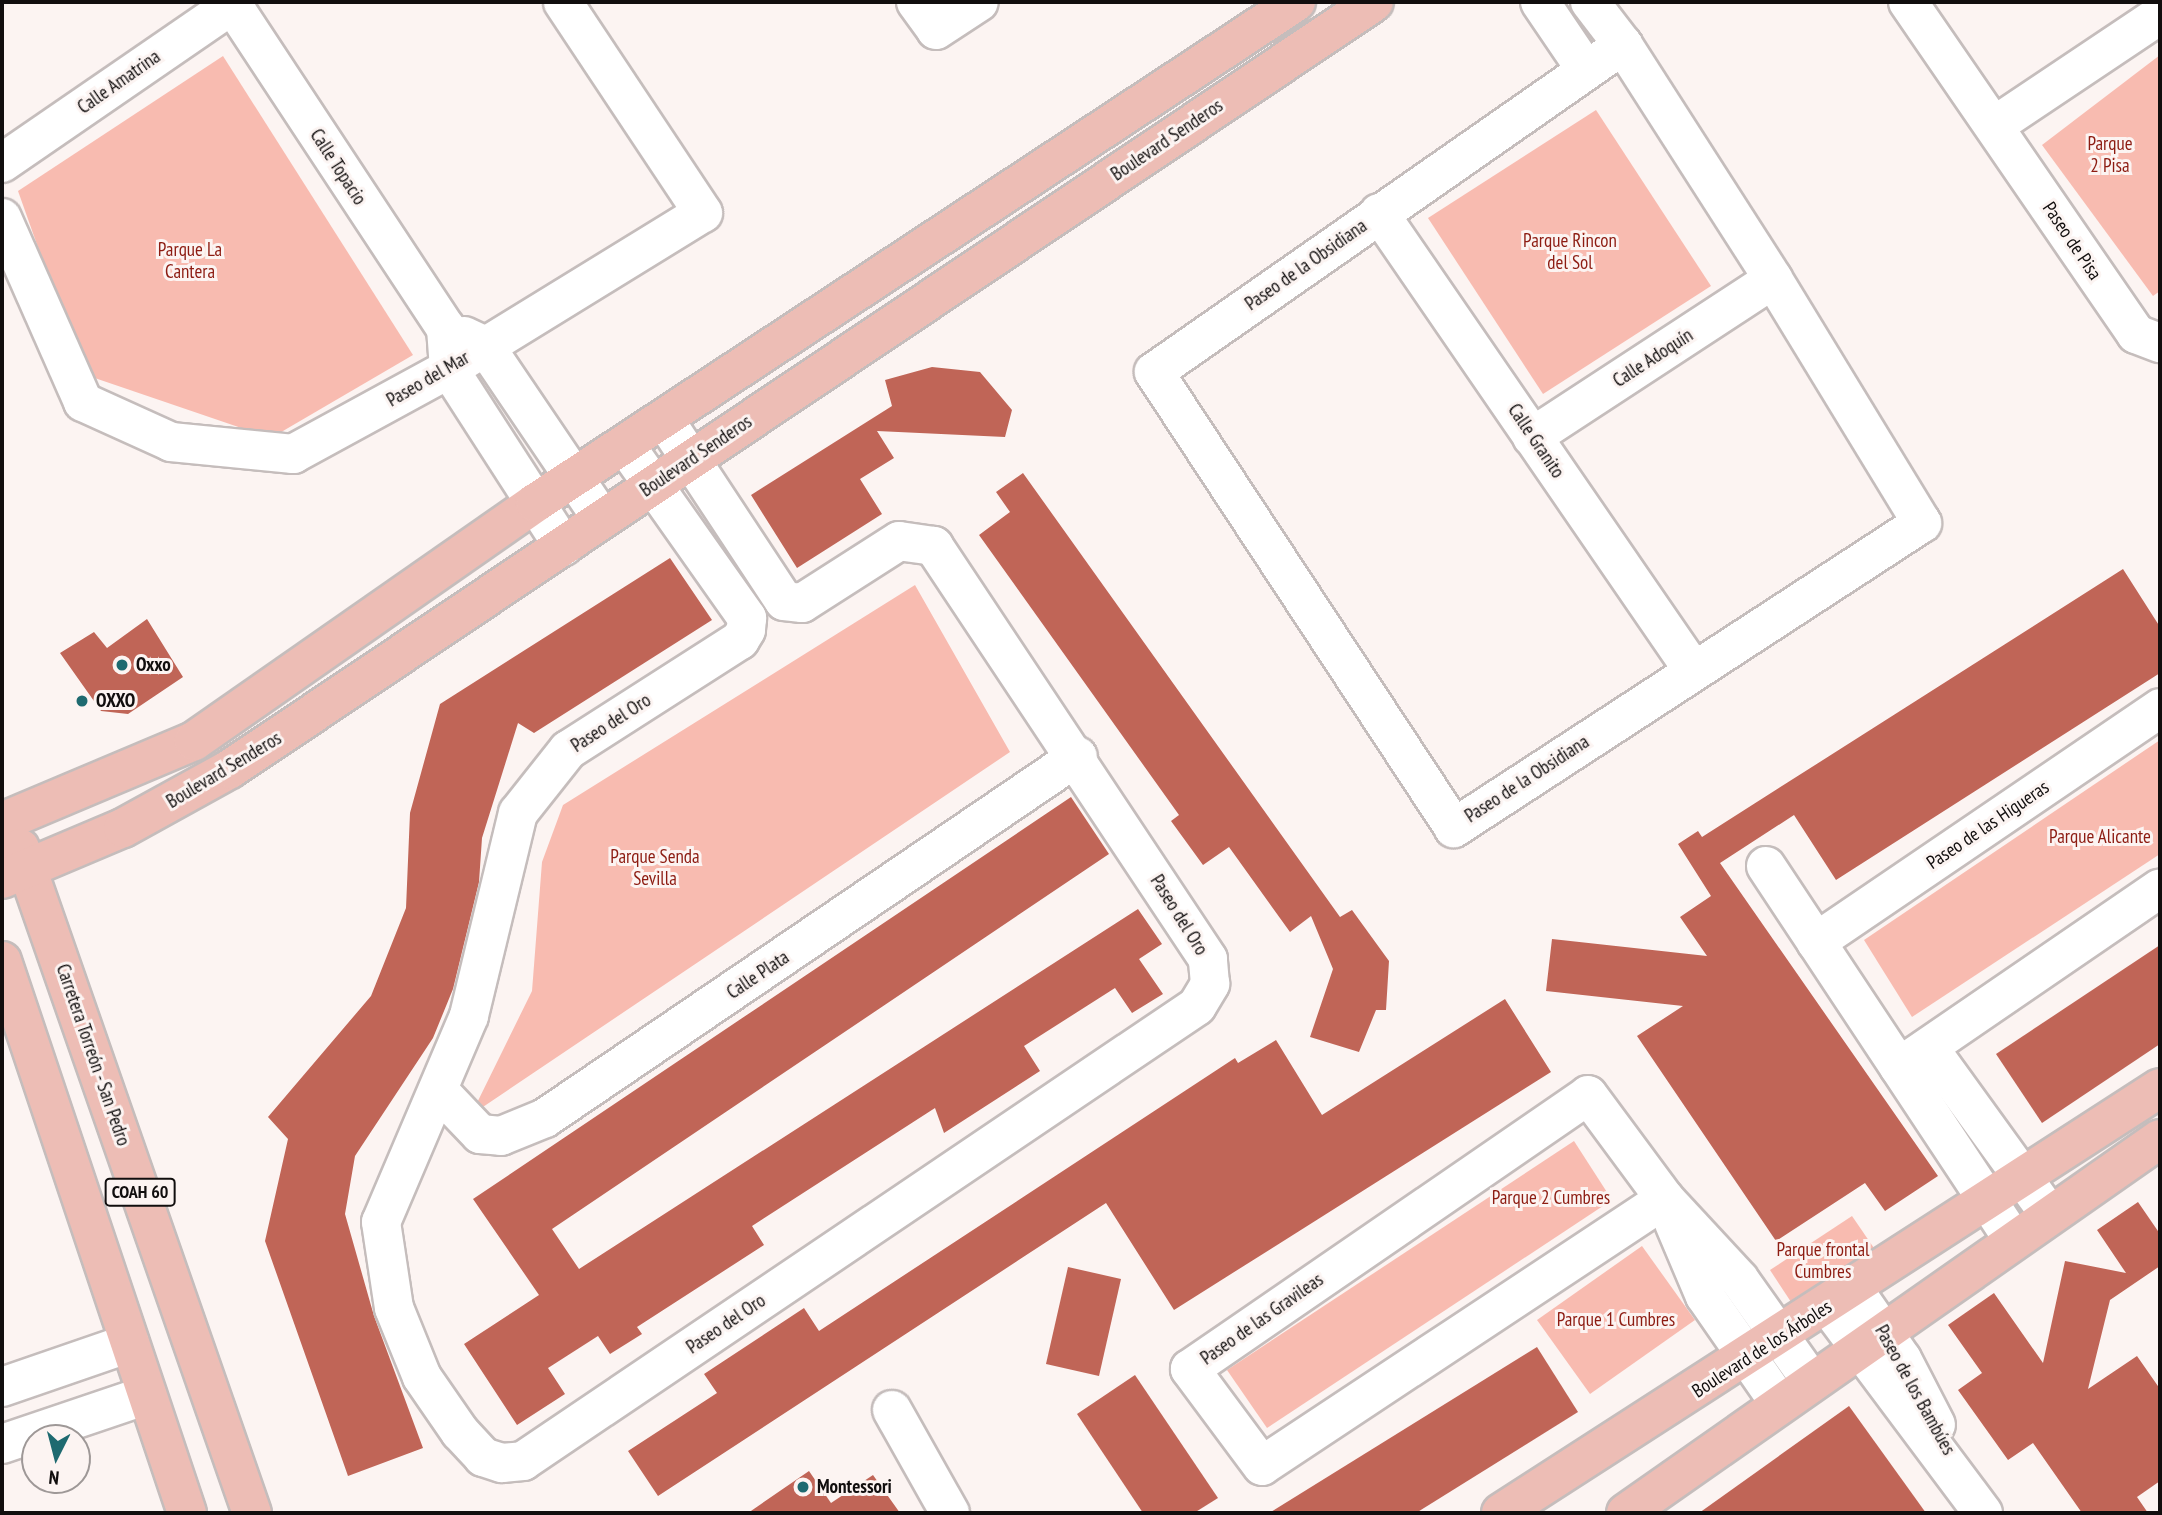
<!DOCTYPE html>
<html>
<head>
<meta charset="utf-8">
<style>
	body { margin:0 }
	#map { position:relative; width:2162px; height:1515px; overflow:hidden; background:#fcf4f2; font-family:"PT Sans Narrow",sans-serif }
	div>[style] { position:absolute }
	.green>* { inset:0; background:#f8bbb0 }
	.building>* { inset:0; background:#c06557 }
	.roads { filter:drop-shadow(2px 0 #c5bdbc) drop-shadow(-2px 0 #c5bdbc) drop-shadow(0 2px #c5bdbc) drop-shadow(0 -2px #c5bdbc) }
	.minor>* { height:38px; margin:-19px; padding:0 19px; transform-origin:19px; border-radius:19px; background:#fff }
	.major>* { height:38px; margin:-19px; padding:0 19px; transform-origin:19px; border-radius:19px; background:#edbdb5 }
	.dots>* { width:19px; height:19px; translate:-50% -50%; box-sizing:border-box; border:4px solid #fcf4f2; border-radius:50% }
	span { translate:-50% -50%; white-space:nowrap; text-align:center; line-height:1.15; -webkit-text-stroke:6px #fcf4f2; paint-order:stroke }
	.shield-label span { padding:2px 5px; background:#fcf4f2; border:2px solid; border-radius:5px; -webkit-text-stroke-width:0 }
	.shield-label { font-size:18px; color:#110e0e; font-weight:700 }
	.street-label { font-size:19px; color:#110e0e }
	.park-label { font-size:19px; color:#8d1c12 }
	.poi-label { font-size:19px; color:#110e0e; font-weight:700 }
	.left { translate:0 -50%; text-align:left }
	.frame { position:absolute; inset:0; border:4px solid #110e0e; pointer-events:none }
	.north { position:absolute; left:21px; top:1424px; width:70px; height:70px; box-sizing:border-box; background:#fcf4f2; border:2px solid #9e9897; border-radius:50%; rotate:186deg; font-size:19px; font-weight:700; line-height:28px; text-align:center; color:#110e0e }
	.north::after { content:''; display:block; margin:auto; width:24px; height:32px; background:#1e6a70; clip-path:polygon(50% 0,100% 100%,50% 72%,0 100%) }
</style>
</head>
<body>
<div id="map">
	<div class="green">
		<i style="clip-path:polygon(2160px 55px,2160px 291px,2153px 296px,2042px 145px)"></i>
		<i style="clip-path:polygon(223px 56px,413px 355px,271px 438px,83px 374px,18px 191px)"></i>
		<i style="clip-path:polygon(1596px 110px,1711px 286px,1543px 394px,1428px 218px)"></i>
		<i style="clip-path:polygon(915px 585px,1010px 752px,471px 1115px,532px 991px,542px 862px,563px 805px)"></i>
		<i style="clip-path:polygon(2160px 740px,2160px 854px,1912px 1017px,1864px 940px)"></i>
		<i style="clip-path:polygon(1574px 1141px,1612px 1200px,1267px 1428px,1227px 1370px)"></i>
		<i style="clip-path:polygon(1852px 1216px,1876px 1251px,1793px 1305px,1770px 1270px)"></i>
		<i style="clip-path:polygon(1642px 1246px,1695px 1320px,1590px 1394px,1537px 1320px)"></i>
	</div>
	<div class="building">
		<i style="clip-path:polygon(932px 367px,980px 372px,1012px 410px,1005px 437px,877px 431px,894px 458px,860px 479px,882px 514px,797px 568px,751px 495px,892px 406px,885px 380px)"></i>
		<i style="clip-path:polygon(1023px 473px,1340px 917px,1352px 910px,1389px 961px,1386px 1010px,1376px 1010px,1359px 1052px,1310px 1037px,1333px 969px,1311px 916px,1290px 932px,1229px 847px,1203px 865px,1171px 821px,1179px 815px,979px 535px,1010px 512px,996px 492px)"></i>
		<i style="clip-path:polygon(670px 558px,712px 620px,534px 733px,518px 723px,482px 838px,479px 882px,453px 989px,433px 1038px,355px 1156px,345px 1214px,374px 1316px,423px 1448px,348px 1476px,265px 1241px,288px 1139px,268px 1117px,371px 996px,406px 908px,410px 813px,440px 704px)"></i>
		<i style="clip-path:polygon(2123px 569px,2160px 627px,2160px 673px,1836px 880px,1794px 815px,1720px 863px,1938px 1176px,1885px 1211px,1865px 1183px,1776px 1241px,1637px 1036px,1683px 1006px,1546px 991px,1552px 939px,1707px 956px,1680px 917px,1711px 896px,1678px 844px,1698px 831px,1702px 837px)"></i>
		<i style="clip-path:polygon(147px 619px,183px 677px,128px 714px,101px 711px,60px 653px,94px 632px,107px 648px)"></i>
		<i style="clip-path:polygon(1071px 797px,1109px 854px,552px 1229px,579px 1269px,1138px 909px,1162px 944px,1139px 959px,1163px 994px,1132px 1013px,1115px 988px,1024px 1046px,1040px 1071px,944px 1133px,935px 1108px,752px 1226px,764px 1245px,637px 1327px,642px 1334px,610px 1354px,598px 1336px,548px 1368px,565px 1394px,517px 1425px,464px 1344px,539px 1295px,473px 1199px)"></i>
		<i style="clip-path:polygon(2160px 945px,2160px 1044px,2042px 1123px,1996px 1054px)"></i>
		<i style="clip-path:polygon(1505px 999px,1551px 1072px,1174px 1310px,1106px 1203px,658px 1496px,628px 1451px,717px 1393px,704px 1374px,804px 1308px,819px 1331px,1235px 1058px,1238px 1063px,1276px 1040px,1322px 1115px)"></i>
		<i style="clip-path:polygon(2138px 1202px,2160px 1234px,2160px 1266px,2110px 1300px,2088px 1389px,2137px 1356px,2160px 1389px,2160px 1481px,2137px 1497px,2148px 1513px,2082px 1513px,2033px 1443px,2008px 1460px,1958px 1390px,1982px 1373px,1948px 1325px,1994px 1293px,2043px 1363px,2065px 1261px,2126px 1273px,2097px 1230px)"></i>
		<i style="clip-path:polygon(1068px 1267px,1121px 1279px,1099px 1376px,1046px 1364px)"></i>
		<i style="clip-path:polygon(1537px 1347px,1578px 1412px,1416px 1513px,1269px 1513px)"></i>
		<i style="clip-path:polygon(1135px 1375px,1218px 1498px,1194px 1513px,1143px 1513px,1077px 1414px)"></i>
		<i style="clip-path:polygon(1849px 1406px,1926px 1513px,1699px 1513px,1797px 1443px)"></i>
		<i style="clip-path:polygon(809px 1471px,831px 1503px,873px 1475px,900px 1513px,748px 1513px)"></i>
	</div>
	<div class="roads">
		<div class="minor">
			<i style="left:916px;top:2px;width:34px;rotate:54deg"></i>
			<i style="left:936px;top:30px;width:51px;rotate:-33.1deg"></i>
			<i style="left:1540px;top:2px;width:82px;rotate:55.9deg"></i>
			<i style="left:1590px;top:2px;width:54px;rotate:52.5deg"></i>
			<i style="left:1623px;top:45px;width:278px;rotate:57.3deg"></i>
			<i style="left:1773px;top:279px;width:286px;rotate:58.6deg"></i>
			<i style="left:1922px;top:523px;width:559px;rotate:146.91deg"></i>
			<i style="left:1454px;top:828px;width:546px;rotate:-123.34deg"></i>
			<i style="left:1154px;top:372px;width:572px;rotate:-34.89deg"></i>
			<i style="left:1908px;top:2px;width:403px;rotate:55.5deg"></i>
			<i style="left:2136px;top:334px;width:26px;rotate:21deg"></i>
			<i style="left:232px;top:4px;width:388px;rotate:56.6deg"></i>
			<i style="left:446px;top:328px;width:41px;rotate:85.8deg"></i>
			<i style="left:449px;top:369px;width:211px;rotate:57.2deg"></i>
			<i style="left:1994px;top:126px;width:200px;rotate:-33.8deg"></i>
			<i style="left:2px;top:163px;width:284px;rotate:-34.5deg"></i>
			<i style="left:1379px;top:213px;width:554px;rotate:55.51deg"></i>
			<i style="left:2px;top:218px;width:201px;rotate:66.2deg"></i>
			<i style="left:83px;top:402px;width:97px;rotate:24.4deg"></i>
			<i style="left:171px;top:442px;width:123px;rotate:5.6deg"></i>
			<i style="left:293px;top:454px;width:178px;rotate:-28.6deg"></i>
			<i style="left:449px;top:369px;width:298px;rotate:-31.6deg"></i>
			<i style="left:703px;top:213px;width:253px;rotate:-123.6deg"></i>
			<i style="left:464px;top:336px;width:23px;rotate:25deg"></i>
			<i style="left:485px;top:346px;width:209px;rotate:55.9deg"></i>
			<i style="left:1532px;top:437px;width:288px;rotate:-33.2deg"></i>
			<i style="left:625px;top:445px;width:212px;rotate:54.8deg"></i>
			<i style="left:747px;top:618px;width:12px;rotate:95deg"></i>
			<i style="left:746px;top:630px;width:12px;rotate:121deg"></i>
			<i style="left:740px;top:640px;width:204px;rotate:147.4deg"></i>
			<i style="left:568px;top:750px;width:80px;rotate:128.4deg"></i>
			<i style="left:518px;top:813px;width:209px;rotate:103.6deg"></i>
			<i style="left:469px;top:1016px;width:224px;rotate:113.1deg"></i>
			<i style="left:381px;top:1222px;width:87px;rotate:81.4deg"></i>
			<i style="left:394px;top:1308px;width:74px;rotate:67.9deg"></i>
			<i style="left:422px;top:1377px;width:67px;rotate:55.4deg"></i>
			<i style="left:460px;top:1432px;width:34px;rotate:47deg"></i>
			<i style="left:483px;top:1457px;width:20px;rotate:18deg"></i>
			<i style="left:502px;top:1463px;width:21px;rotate:-5deg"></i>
			<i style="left:523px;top:1461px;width:813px;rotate:-34.02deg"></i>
			<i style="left:1197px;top:1006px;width:26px;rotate:-59deg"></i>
			<i style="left:1210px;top:984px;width:25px;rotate:-95deg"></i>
			<i style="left:1208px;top:959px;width:496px;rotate:-123.6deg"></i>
			<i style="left:934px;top:546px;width:35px;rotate:-172deg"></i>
			<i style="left:899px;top:541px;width:115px;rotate:147.4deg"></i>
			<i style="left:802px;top:603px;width:18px;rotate:-174deg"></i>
			<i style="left:784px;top:601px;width:218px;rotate:-123.4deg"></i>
			<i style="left:1766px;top:866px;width:447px;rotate:56.5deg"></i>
			<i style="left:1816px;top:942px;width:416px;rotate:-34.2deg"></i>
			<i style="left:1929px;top:1048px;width:205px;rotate:54.1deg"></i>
			<i style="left:1899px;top:1067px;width:316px;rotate:-34.4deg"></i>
			<i style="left:438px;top:1090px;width:61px;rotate:46.3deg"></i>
			<i style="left:480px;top:1134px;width:21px;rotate:5deg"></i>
			<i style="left:501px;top:1136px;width:48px;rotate:-22.2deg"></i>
			<i style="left:545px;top:1118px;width:644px;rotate:-34.18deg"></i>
			<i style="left:1665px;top:1199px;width:483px;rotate:146.5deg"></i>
			<i style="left:1262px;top:1466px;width:121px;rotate:-126.6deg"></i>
			<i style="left:1190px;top:1369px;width:483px;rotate:-34.5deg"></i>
			<i style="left:1588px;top:1095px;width:129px;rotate:53.5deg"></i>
			<i style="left:1665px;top:1199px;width:109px;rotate:47.2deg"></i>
			<i style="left:1739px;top:1279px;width:126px;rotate:54.7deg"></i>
			<i style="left:1674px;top:1223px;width:79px;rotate:67deg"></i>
			<i style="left:1705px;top:1296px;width:131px;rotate:55.2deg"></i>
			<i style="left:1854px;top:1290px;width:84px;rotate:55.2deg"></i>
			<i style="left:1902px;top:1359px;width:74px;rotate:62.7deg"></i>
			<i style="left:1829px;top:1307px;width:257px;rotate:53.2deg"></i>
			<i style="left:2px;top:1387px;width:135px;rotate:-19deg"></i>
			<i style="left:892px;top:1410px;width:118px;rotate:60.6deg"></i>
			<i style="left:2px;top:1444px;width:153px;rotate:-18.7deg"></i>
		</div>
		<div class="major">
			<i style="left:2px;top:822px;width:208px;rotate:-22.9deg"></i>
			<i style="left:194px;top:741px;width:416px;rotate:-34.9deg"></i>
			<i style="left:535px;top:503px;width:911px;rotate:-33.36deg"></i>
			<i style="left:20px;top:848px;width:704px;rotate:70.77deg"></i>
			<i style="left:2px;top:879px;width:131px;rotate:-22.9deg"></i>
			<i style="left:123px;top:828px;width:122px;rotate:-28.9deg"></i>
			<i style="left:230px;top:769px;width:1377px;rotate:-33.84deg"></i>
			<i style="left:2px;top:961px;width:582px;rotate:71.47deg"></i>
			<i style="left:1501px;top:1513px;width:784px;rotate:-32.82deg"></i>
			<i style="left:1626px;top:1513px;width:652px;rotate:-35.01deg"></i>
		</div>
	</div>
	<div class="dots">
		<i style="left:122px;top:665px;background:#1e6a70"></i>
		<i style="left:82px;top:701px;background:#1e6a70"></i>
		<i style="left:803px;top:1487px;background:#1e6a70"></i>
	</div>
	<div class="shield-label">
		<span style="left:140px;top:1192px">COAH 60</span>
	</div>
	<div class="street-label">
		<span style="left:119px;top:82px;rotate:-35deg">Calle Amatrina</span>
		<span style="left:1167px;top:140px;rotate:-34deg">Boulevard Senderos</span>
		<span style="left:338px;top:167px;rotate:57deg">Calle Topacio</span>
		<span style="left:2072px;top:241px;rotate:56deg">Paseo de Pisa</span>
		<span style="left:1306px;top:265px;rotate:-35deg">Paseo de la Obsidiana</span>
		<span style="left:1653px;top:358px;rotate:-33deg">Calle Adoquín</span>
		<span style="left:428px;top:379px;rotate:-30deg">Paseo del Mar</span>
		<span style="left:1536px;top:441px;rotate:56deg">Calle Granito</span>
		<span style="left:696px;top:456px;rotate:-34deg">Boulevard Senderos</span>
		<span style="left:611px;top:723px;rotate:-33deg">Paseo del Oro</span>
		<span style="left:224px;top:770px;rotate:-31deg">Boulevard Senderos</span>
		<span style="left:1527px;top:779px;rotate:-33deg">Paseo de la Obsidiana</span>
		<span style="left:1988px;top:825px;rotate:-34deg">Paseo de las Higueras</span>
		<span style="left:1179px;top:915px;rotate:58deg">Paseo del Oro</span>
		<span style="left:758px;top:975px;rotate:-34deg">Calle Plata</span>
		<span style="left:93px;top:1055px;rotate:71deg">Carretera Torreón - San Pedro</span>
		<span style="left:1262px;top:1319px;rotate:-35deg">Paseo de las Gravileas</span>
		<span style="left:726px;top:1324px;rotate:-34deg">Paseo del Oro</span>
		<span style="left:1762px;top:1349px;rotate:-33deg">Boulevard de los Árboles</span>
		<span style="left:1915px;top:1390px;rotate:61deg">Paseo de los Bambúes</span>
	</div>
	<div class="park-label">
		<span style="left:2110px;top:155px">Parque<br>2 Pisa</span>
		<span style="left:1570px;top:252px">Parque Rincon<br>del Sol</span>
		<span style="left:190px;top:261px">Parque La<br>Cantera</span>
		<span style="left:2100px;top:837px">Parque Alicante</span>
		<span style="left:655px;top:868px">Parque Senda<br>Sevilla</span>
		<span style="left:1551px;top:1198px">Parque 2 Cumbres</span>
		<span style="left:1823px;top:1261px">Parque frontal<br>Cumbres</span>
		<span style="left:1616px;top:1320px">Parque 1 Cumbres</span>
	</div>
	<div class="poi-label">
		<span class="left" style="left:136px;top:665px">Oxxo</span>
		<span class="left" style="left:96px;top:701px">OXXO</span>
		<span class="left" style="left:817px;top:1487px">Montessori</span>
	</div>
	<div class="frame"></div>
	<div class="north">N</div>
</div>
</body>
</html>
